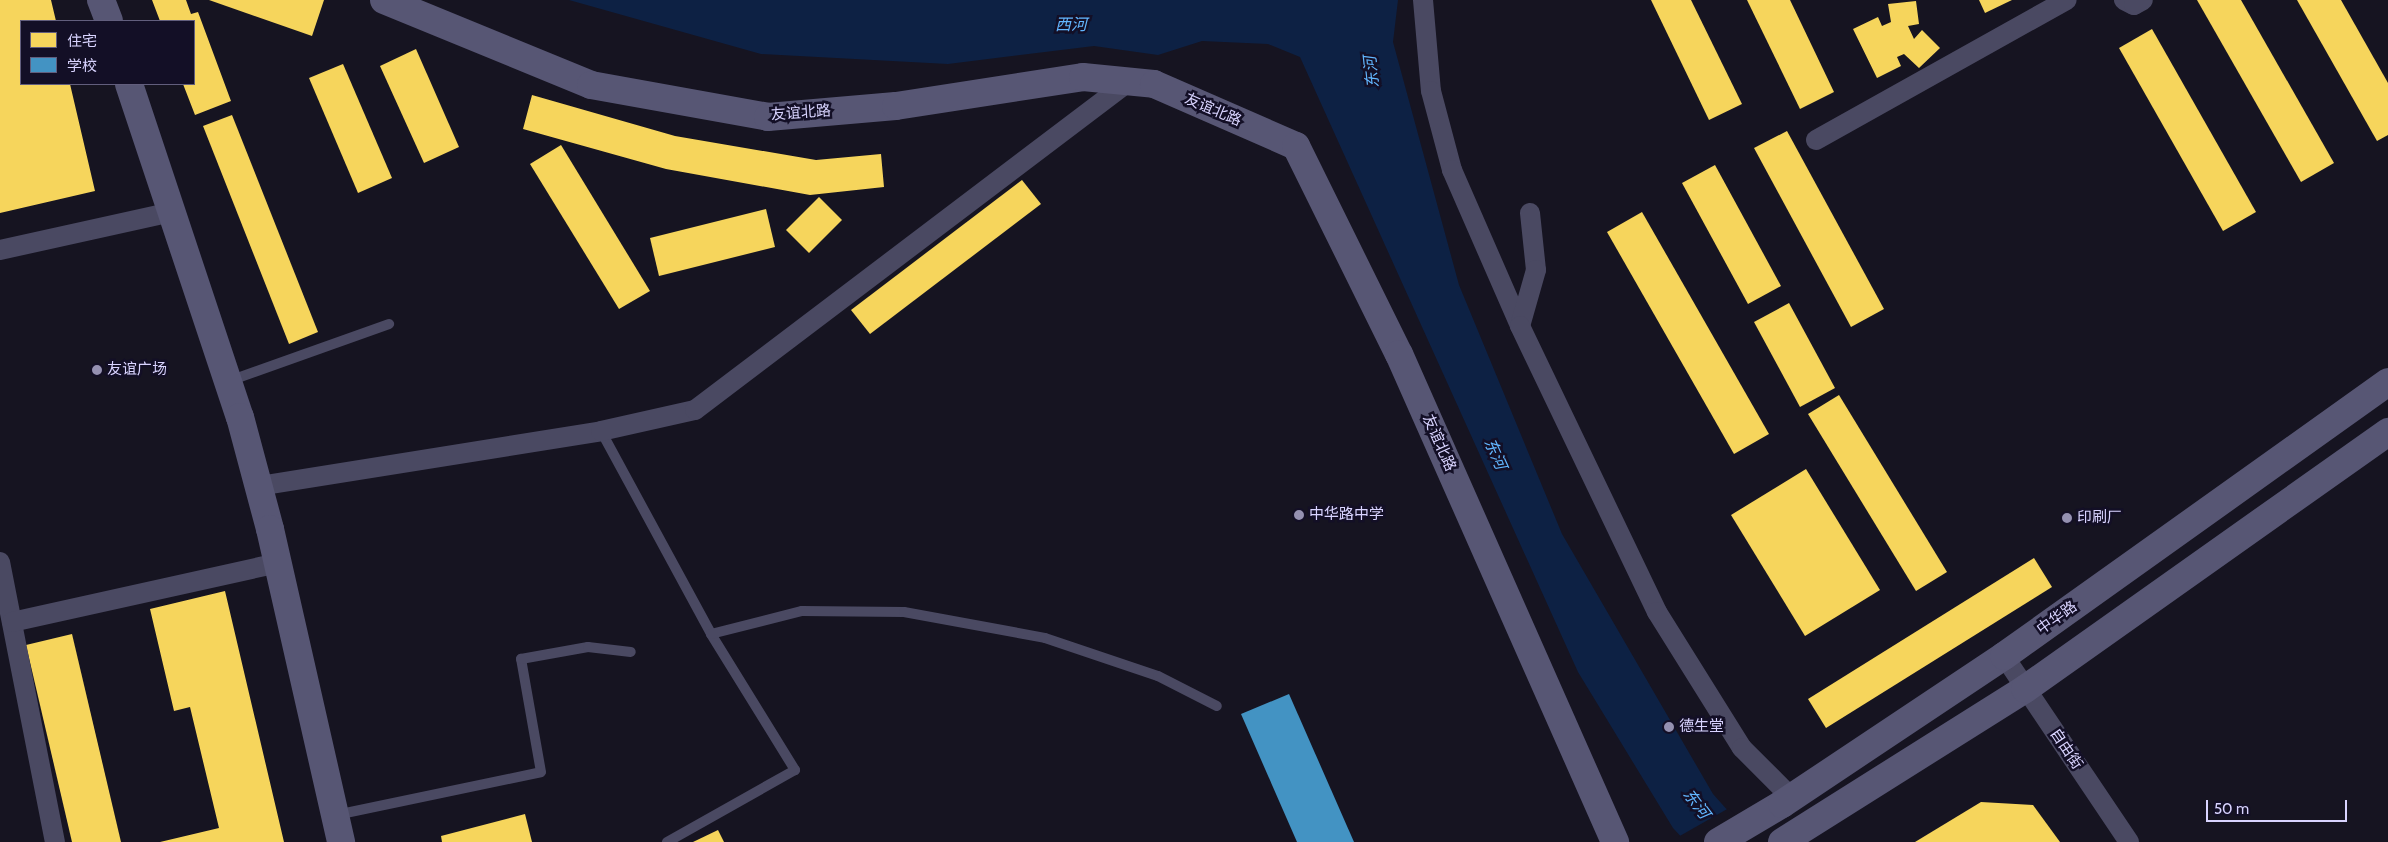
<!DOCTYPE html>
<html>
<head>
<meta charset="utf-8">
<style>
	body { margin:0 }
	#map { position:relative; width:2388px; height:842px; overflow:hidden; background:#161421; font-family:Cabin,"Noto Sans SC",sans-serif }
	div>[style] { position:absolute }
	.water>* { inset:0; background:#0d2144 }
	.pier>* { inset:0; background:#161421 }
	.homes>* { inset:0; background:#f6d55c }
	.schools>* { inset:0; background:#4393c3 }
	.lane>* { height:10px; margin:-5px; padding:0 5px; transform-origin:5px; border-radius:5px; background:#4a4962 }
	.street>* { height:20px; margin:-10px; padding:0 10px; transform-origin:10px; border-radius:10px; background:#4a4962 }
	.secondary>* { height:28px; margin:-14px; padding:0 14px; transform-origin:14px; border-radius:14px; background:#575674 }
	.dots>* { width:14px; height:14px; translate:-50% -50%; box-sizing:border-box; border:2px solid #130f26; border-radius:50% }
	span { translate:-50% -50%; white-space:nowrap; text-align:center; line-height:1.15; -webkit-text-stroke:5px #130f26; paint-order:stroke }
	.street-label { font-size:15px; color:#d9d4ff }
	.poi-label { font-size:15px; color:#d9d4ff }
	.left { translate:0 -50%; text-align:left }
	.water-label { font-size:16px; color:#62b6ff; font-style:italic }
	.legend { position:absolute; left:20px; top:20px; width:175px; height:65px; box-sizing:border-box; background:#130f26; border:1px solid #625e7d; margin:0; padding:6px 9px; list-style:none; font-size:15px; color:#d9d4ff }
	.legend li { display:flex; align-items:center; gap:10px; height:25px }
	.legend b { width:25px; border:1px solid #625e7d }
	.scale { position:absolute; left:2206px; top:800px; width:141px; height:22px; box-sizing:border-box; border:2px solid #d9d4ff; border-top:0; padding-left:6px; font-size:15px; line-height:18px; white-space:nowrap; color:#d9d4ff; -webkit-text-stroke:4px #130f26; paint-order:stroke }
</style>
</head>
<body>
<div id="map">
	<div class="water">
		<i style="clip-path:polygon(569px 0,1398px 0,1393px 42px,1459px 285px,1562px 534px,1713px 794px,1756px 842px,1686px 842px,1673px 828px,1578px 672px,1300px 57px,1268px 44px,1202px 41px,1158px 55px,1094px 46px,948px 64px,761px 54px)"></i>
	</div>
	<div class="pier">
		<i style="clip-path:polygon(1729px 808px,1759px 842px,1683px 842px,1678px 837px)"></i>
	</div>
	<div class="homes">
		<i style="clip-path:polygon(0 0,51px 0,56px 21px,21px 21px,21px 84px,70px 84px,95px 191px,0 213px)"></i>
		<i style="clip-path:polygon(152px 0,186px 0,191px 14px,198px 12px,231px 101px,195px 115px,183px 84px,194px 84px,194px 21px,160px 21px)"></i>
		<i style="clip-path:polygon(209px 0,324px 0,312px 36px)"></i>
		<i style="clip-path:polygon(1651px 0,1691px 0,1742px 104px,1709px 120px)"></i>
		<i style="clip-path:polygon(1747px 0,1790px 0,1834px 92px,1800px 109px)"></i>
		<i style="clip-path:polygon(1979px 0,2012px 0,1985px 13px)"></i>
		<i style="clip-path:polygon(2197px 0,2241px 0,2334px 163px,2301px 182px)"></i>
		<i style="clip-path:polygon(2297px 0,2341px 0,2388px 83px,2388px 135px,2377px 141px)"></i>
		<i style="clip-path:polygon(1916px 1px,1919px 24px,1908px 26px,1914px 39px,1922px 30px,1940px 48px,1919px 68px,1904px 54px,1897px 57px,1901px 66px,1877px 78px,1853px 29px,1878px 17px,1882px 26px,1891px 22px,1888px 4px)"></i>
		<i style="clip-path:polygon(2152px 29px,2256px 212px,2223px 231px,2119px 48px)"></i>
		<i style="clip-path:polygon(416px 49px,459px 147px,424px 163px,380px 66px)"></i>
		<i style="clip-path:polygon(343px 64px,392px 178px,358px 193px,309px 78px)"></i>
		<i style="clip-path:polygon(532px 95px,675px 136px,816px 160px,881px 154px,884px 187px,810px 195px,666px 169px,523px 129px)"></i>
		<i style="clip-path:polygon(232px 115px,318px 332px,289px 344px,203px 126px)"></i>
		<i style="clip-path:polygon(1787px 131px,1884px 309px,1851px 327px,1754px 148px)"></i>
		<i style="clip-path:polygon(561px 145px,650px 291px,619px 309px,530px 164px)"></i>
		<i style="clip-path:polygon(1715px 165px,1781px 286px,1748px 304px,1682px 183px)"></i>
		<i style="clip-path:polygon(1022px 180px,1041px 204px,870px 334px,851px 310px)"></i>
		<i style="clip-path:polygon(819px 197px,842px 220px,809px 253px,786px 230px)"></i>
		<i style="clip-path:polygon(766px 209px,775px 247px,659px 276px,650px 238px)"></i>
		<i style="clip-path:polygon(1642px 212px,1769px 434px,1734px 454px,1607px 232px)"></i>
		<i style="clip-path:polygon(1789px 303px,1835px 388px,1800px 407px,1754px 322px)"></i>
		<i style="clip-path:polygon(1839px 395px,1947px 572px,1916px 591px,1808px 414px)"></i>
		<i style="clip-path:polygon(1806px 469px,1880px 590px,1805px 636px,1731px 515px)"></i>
		<i style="clip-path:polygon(2034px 558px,2052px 587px,1826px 728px,1808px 699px)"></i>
		<i style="clip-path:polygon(225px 591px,284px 842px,160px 842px,219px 828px,190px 707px,174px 711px,150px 609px)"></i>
		<i style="clip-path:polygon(72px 634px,121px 842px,72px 842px,26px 645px)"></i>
		<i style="clip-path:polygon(1981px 802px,2033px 805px,2060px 842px,1915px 842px)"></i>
		<i style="clip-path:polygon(525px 814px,532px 842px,442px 842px,441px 836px)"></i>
		<i style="clip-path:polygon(718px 830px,724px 842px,693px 842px)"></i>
	</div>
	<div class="schools">
		<i style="clip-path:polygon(1289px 694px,1354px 842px,1297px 842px,1241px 714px)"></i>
	</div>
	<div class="lane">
		<i style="left:229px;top:381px;width:170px;rotate:-19.6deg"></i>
		<i style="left:601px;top:431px;width:231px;rotate:61.5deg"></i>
		<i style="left:711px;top:634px;width:160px;rotate:58.3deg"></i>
		<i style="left:795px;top:770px;width:147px;rotate:150.6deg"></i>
		<i style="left:711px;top:634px;width:94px;rotate:-14.2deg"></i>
		<i style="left:802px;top:611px;width:102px;rotate:0.6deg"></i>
		<i style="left:904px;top:612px;width:143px;rotate:10.4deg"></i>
		<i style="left:1045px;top:638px;width:119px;rotate:18.6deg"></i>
		<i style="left:1158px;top:676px;width:66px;rotate:27deg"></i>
		<i style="left:336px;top:815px;width:209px;rotate:-11.8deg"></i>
		<i style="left:541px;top:772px;width:115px;rotate:-100deg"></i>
		<i style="left:521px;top:659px;width:68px;rotate:-10.2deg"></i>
		<i style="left:588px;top:647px;width:43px;rotate:6.6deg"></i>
	</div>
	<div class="street">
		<i style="left:1423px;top:0;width:91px;rotate:85deg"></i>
		<i style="left:1431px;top:91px;width:82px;rotate:75.1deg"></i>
		<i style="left:1452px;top:170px;width:170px;rotate:66.4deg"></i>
		<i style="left:2124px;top:0;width:11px;rotate:27deg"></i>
		<i style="left:2134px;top:5px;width:10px;rotate:-29deg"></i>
		<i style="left:1816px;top:140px;width:287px;rotate:-29.2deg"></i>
		<i style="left:1530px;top:213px;width:57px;rotate:84deg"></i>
		<i style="left:1536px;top:270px;width:58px;rotate:105.9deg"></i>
		<i style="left:1520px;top:326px;width:317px;rotate:64.4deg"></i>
		<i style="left:1657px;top:612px;width:160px;rotate:58deg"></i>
		<i style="left:1742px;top:748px;width:71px;rotate:45deg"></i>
		<i style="left:0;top:250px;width:176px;rotate:-12.5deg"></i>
		<i style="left:259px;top:486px;width:346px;rotate:-9.1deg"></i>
		<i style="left:601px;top:431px;width:96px;rotate:-12.6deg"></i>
		<i style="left:695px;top:410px;width:543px;rotate:-37.14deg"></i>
		<i style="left:0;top:562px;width:285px;rotate:78.9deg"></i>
		<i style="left:12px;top:622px;width:272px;rotate:-12.5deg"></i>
		<i style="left:2004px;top:656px;width:224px;rotate:56.1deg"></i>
	</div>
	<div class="secondary">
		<i style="left:101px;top:0;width:22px;rotate:69deg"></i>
		<i style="left:384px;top:0;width:224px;rotate:22.3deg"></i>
		<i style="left:591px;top:85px;width:180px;rotate:10.2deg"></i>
		<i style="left:768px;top:117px;width:128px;rotate:-4.9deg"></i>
		<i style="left:896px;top:106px;width:189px;rotate:-8.8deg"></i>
		<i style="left:1083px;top:77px;width:71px;rotate:5.6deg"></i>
		<i style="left:1154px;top:84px;width:155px;rotate:23.6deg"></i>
		<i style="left:1296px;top:146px;width:232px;rotate:63.7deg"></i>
		<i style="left:1399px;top:354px;width:534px;rotate:66.12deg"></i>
		<i style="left:129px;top:84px;width:351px;rotate:71.6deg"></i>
		<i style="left:240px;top:417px;width:116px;rotate:75deg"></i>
		<i style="left:270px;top:529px;width:321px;rotate:77.2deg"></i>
		<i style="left:1718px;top:842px;width:74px;rotate:-30.7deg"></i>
		<i style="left:1782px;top:804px;width:267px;rotate:-33.7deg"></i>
		<i style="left:2004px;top:656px;width:472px;rotate:-35.5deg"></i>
		<i style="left:1782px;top:842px;width:287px;rotate:-32.2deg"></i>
		<i style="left:2025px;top:689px;width:445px;rotate:-35.3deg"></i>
	</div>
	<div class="dots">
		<i style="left:97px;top:370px;background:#9591b1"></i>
		<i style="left:1299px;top:515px;background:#9591b1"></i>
		<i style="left:2067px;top:518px;background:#9591b1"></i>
		<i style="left:1669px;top:727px;background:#9591b1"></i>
	</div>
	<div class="street-label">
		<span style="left:1213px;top:110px;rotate:23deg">友谊北路</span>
		<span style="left:801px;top:113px;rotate:-4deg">友谊北路</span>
		<span style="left:1439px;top:443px;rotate:66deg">友谊北路</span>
		<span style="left:2057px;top:618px;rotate:-36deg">中华路</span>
		<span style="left:2066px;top:749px;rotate:56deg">自由街</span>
	</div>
	<div class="poi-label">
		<span class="left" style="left:107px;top:370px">友谊广场</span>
		<span class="left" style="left:1309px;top:515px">中华路中学</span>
		<span class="left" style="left:2077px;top:518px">印刷厂</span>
		<span class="left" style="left:1679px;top:727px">德生堂</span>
	</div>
	<div class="water-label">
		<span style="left:1071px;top:25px">西河</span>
		<span style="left:1372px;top:72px;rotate:-96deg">东河</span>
		<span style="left:1495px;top:454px;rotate:66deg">东河</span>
		<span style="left:1696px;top:804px;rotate:53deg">东河</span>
	</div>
	<ul class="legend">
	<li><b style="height:14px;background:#f6d55c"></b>住宅</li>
	<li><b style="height:14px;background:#4393c3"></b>学校</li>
	</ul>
	<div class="scale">50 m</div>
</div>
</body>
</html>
